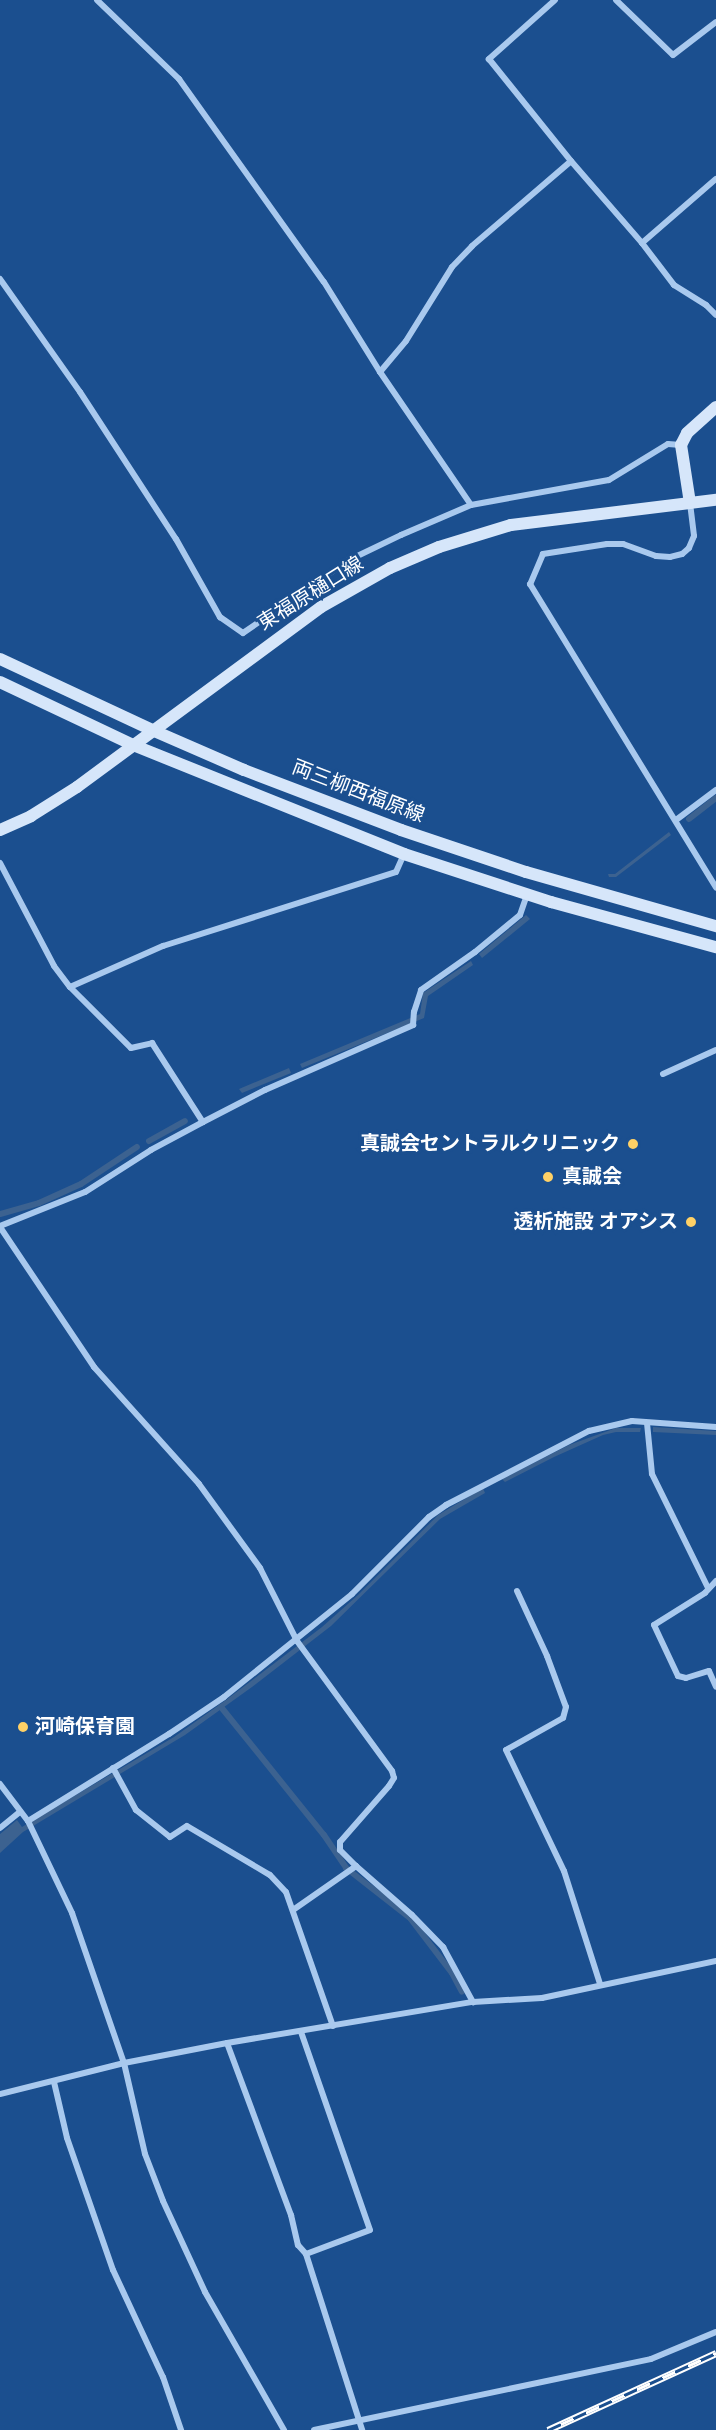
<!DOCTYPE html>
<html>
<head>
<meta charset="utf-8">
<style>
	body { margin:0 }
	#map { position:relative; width:716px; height:2430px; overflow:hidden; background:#1b4f8f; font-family:"Varela Round","Noto Sans JP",sans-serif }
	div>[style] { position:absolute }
	.water>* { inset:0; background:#3c6290 }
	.stream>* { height:6px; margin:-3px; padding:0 3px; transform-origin:3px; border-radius:3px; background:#3c6290 }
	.minor>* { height:6px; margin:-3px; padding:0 3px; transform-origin:3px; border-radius:3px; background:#a9c9ee }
	.secondary>* { height:12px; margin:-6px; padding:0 6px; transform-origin:6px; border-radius:6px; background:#d6e6fa }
	.rail>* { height:7px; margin-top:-3.5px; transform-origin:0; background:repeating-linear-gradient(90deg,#1b4f8f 0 14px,#fff 0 28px); box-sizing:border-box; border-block:2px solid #fff }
	.dots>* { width:16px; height:16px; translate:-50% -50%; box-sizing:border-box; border:3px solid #1b4f8f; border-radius:50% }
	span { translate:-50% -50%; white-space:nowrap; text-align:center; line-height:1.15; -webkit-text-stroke:6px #1b4f8f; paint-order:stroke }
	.street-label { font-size:20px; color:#fff }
	.poi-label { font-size:20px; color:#fff; font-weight:700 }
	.right { translate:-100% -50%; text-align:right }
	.left { translate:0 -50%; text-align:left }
</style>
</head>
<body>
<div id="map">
	<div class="water">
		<i style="clip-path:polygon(669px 832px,671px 835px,616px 877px,609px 877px,608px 874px,615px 874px)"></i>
		<i style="clip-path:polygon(526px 915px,530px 919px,482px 958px,479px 954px)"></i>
		<i style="clip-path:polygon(471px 961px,473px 965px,428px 996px,424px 1018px,302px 1068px,300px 1064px,420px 1014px,423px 993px)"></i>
		<i style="clip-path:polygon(289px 1068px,291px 1073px,242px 1093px,239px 1089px)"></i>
		<i style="clip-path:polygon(653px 1427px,716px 1431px,716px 1435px,653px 1432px)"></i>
		<i style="clip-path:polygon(616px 1428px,641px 1428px,640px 1432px,616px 1432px,603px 1435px,554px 1457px,505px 1482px,502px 1479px,569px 1445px)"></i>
		<i style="clip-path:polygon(483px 1488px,485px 1493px,440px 1519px,331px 1626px,252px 1687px,185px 1735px,23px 1832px,0 1853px,0 1834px,17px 1820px,22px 1827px,42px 1815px,174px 1737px,226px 1700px,322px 1627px,358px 1595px,438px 1515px)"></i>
	</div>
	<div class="stream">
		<i style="left:689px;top:819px;width:34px;rotate:-38deg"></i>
		<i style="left:149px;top:1141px;width:41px;rotate:-29.1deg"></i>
		<i style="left:0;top:1214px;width:41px;rotate:-15.8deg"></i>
		<i style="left:39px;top:1203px;width:46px;rotate:-24.3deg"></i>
		<i style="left:81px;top:1184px;width:67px;rotate:-33.5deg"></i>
		<i style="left:221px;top:1707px;width:164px;rotate:51.2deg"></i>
		<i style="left:324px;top:1835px;width:40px;rotate:56deg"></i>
		<i style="left:346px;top:1868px;width:81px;rotate:38deg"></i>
		<i style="left:410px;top:1918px;width:69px;rotate:52.6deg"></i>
		<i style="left:452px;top:1973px;width:21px;rotate:62deg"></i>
	</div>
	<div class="minor">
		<i style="left:97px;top:0;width:114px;rotate:43.9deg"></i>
		<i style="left:179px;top:79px;width:249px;rotate:54.5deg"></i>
		<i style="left:324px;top:282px;width:106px;rotate:58.1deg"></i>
		<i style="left:380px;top:372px;width:161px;rotate:55.6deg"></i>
		<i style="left:555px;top:0;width:89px;rotate:138.2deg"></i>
		<i style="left:489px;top:59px;width:131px;rotate:51.2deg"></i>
		<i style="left:616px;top:0;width:79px;rotate:44deg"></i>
		<i style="left:673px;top:55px;width:54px;rotate:-37.5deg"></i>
		<i style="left:642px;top:243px;width:53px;rotate:52.7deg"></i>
		<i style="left:674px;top:285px;width:38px;rotate:32deg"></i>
		<i style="left:706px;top:305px;width:14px;rotate:45deg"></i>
		<i style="left:0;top:279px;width:138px;rotate:54.7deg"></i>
		<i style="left:80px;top:392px;width:176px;rotate:56.9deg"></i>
		<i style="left:176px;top:539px;width:90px;rotate:60.6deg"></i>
		<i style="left:220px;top:617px;width:28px;rotate:35deg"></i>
		<i style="left:243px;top:633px;width:129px;rotate:-34.6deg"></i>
		<i style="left:349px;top:560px;width:58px;rotate:-25.7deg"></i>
		<i style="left:401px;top:535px;width:76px;rotate:-23.2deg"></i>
		<i style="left:471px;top:505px;width:140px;rotate:-10.3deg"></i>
		<i style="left:609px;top:480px;width:69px;rotate:-31.4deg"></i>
		<i style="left:668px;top:444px;width:13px;rotate:4deg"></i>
		<i style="left:380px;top:372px;width:40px;rotate:-50deg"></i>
		<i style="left:406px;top:341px;width:87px;rotate:-58.1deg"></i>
		<i style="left:452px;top:267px;width:29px;rotate:-46deg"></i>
		<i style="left:472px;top:246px;width:130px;rotate:-40.6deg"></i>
		<i style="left:571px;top:161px;width:108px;rotate:49.1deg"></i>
		<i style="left:642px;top:243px;width:98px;rotate:-40.9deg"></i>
		<i style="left:690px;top:503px;width:33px;rotate:83deg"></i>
		<i style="left:694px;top:536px;width:13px;rotate:113deg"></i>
		<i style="left:689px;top:548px;width:9px;rotate:139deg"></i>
		<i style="left:682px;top:554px;width:12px;rotate:166deg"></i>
		<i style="left:670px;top:557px;width:14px;rotate:-176deg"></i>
		<i style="left:656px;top:556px;width:35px;rotate:-160deg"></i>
		<i style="left:623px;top:544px;width:16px;rotate:180deg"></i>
		<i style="left:607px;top:544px;width:65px;rotate:171.1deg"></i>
		<i style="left:543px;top:554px;width:33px;rotate:113deg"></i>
		<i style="left:530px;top:584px;width:356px;rotate:58.5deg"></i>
		<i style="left:676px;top:820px;width:50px;rotate:-36.9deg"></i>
		<i style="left:0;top:863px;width:116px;rotate:62.3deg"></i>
		<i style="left:54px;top:966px;width:26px;rotate:53deg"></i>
		<i style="left:70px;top:987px;width:86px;rotate:45deg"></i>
		<i style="left:131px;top:1048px;width:22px;rotate:-13deg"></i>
		<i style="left:152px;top:1043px;width:94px;rotate:57.2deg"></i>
		<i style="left:203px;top:1122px;width:59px;rotate:151.7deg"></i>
		<i style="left:151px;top:1150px;width:78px;rotate:147.5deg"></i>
		<i style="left:85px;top:1192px;width:92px;rotate:158.2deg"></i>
		<i style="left:70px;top:987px;width:102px;rotate:-23.8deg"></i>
		<i style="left:163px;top:946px;width:244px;rotate:-17.6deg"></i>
		<i style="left:396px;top:872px;width:20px;rotate:-66deg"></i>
		<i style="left:663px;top:1074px;width:58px;rotate:-24.4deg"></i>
		<i style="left:203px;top:1122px;width:70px;rotate:-27.3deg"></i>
		<i style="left:265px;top:1090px;width:162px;rotate:-23.7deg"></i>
		<i style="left:413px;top:1025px;width:13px;rotate:-86deg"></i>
		<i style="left:414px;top:1012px;width:23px;rotate:-72deg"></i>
		<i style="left:421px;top:990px;width:66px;rotate:-35.1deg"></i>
		<i style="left:475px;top:952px;width:58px;rotate:-39.4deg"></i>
		<i style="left:520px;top:915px;width:21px;rotate:-71deg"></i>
		<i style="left:0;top:1227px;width:169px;rotate:56.1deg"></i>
		<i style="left:94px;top:1367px;width:157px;rotate:48.1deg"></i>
		<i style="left:199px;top:1484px;width:104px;rotate:54deg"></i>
		<i style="left:260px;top:1568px;width:82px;rotate:63.1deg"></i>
		<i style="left:297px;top:1641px;width:161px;rotate:53.8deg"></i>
		<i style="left:392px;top:1771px;width:7px;rotate:74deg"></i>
		<i style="left:394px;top:1778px;width:9px;rotate:122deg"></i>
		<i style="left:389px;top:1786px;width:74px;rotate:131.2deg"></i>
		<i style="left:340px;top:1842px;width:8px;rotate:90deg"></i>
		<i style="left:340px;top:1850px;width:23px;rotate:45deg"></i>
		<i style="left:647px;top:1423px;width:51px;rotate:84.4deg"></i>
		<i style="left:652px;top:1474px;width:127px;rotate:63.8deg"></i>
		<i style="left:716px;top:1581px;width:16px;rotate:133deg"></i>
		<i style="left:705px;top:1593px;width:60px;rotate:147.9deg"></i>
		<i style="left:654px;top:1625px;width:56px;rotate:64.8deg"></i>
		<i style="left:678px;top:1676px;width:8px;rotate:14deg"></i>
		<i style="left:686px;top:1678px;width:24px;rotate:-17deg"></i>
		<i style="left:709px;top:1671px;width:17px;rotate:66deg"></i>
		<i style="left:517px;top:1591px;width:72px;rotate:65.2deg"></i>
		<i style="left:547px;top:1656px;width:54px;rotate:69.6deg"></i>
		<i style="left:566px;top:1707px;width:11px;rotate:105deg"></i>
		<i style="left:563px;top:1718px;width:65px;rotate:150.7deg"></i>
		<i style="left:506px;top:1750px;width:134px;rotate:64.4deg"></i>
		<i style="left:564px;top:1871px;width:119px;rotate:72.3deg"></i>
		<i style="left:113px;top:1768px;width:48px;rotate:61.3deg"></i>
		<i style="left:136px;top:1810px;width:43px;rotate:38.5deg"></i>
		<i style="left:170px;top:1837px;width:20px;rotate:-33deg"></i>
		<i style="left:187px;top:1826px;width:96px;rotate:30.6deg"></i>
		<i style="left:270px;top:1875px;width:23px;rotate:47deg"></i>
		<i style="left:286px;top:1892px;width:142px;rotate:70.7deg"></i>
		<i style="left:0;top:1784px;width:46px;rotate:52.9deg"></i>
		<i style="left:28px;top:1821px;width:102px;rotate:64.4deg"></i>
		<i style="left:72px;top:1913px;width:159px;rotate:70.9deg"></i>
		<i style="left:124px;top:2063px;width:93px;rotate:77deg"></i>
		<i style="left:145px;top:2154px;width:50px;rotate:69deg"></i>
		<i style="left:163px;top:2201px;width:100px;rotate:65.2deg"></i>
		<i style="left:205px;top:2292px;width:159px;rotate:60.2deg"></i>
		<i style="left:28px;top:1821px;width:166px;rotate:-31.7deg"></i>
		<i style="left:169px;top:1734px;width:66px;rotate:-33.9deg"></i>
		<i style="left:224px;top:1697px;width:164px;rotate:-38.8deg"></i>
		<i style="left:352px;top:1594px;width:109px;rotate:-45deg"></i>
		<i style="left:429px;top:1517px;width:21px;rotate:-35deg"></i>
		<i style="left:446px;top:1505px;width:161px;rotate:-27.4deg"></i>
		<i style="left:589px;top:1431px;width:44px;rotate:-13.1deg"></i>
		<i style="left:632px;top:1421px;width:84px;rotate:4.1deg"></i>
		<i style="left:0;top:1828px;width:26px;rotate:-39deg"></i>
		<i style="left:293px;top:1910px;width:77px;rotate:-34.9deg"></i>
		<i style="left:356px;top:1866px;width:74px;rotate:41.2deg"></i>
		<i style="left:412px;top:1915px;width:45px;rotate:45.9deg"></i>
		<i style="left:443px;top:1947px;width:63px;rotate:61.4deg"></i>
		<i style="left:227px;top:2043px;width:184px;rotate:69.6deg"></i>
		<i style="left:291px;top:2215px;width:31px;rotate:77deg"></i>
		<i style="left:298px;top:2245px;width:12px;rotate:48deg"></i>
		<i style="left:306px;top:2254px;width:68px;rotate:-20.6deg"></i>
		<i style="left:370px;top:2230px;width:210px;rotate:-109.2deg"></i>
		<i style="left:54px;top:2082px;width:57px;rotate:76.9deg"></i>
		<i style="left:67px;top:2138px;width:140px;rotate:70.8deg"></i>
		<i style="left:113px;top:2270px;width:118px;rotate:65deg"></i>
		<i style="left:163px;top:2377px;width:56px;rotate:71.2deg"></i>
		<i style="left:0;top:2094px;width:128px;rotate:-14deg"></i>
		<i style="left:124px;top:2063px;width:105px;rotate:-11deg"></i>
		<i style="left:227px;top:2043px;width:249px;rotate:-9.5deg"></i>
		<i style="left:473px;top:2002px;width:69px;rotate:-3.3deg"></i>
		<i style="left:542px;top:1998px;width:178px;rotate:-12deg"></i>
		<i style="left:306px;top:2254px;width:185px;rotate:72.3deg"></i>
		<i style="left:314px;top:2430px;width:344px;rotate:-11.9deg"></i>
		<i style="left:651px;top:2359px;width:70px;rotate:-22.6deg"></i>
	</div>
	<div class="secondary">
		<i style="left:690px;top:503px;width:59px;rotate:-98.8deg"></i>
		<i style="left:681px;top:445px;width:13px;rotate:-63deg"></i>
		<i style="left:687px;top:433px;width:39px;rotate:-42deg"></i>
		<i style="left:0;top:659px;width:168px;rotate:25deg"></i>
		<i style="left:152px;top:730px;width:100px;rotate:23.5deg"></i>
		<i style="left:244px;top:770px;width:168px;rotate:20.9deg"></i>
		<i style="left:401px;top:830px;width:132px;rotate:18.6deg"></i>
		<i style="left:526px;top:872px;width:198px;rotate:15.9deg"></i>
		<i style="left:0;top:682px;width:147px;rotate:25.3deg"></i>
		<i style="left:133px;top:745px;width:292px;rotate:21.9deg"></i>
		<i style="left:404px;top:854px;width:155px;rotate:18.1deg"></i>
		<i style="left:551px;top:902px;width:171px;rotate:15.3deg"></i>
		<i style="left:0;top:830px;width:34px;rotate:-24deg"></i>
		<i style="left:31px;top:816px;width:54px;rotate:-32.2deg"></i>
		<i style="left:77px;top:787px;width:303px;rotate:-36.4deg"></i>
		<i style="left:321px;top:607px;width:79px;rotate:-29.5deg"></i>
		<i style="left:390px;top:568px;width:53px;rotate:-23.2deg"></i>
		<i style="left:439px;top:547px;width:75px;rotate:-17deg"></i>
		<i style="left:511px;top:525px;width:207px;rotate:-7deg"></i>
	</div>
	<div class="rail">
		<i style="left:548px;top:2430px;width:185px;rotate:-24.6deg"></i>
	</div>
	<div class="dots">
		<i style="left:633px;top:1144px;background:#ffd166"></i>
		<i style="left:548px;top:1177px;background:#ffd166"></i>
		<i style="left:691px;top:1222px;background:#ffd166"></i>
		<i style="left:23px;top:1727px;background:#ffd166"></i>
	</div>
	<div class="street-label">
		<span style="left:311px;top:594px;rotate:-32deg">東福原樋口線</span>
		<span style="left:358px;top:792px;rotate:21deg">両三柳西福原線</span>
	</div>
	<div class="poi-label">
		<span class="right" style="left:620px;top:1144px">真誠会セントラルクリニック</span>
		<span class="left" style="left:562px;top:1177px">真誠会</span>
		<span class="right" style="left:678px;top:1222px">透析施設 オアシス</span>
		<span class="left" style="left:35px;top:1727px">河崎保育園</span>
	</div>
</div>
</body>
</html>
